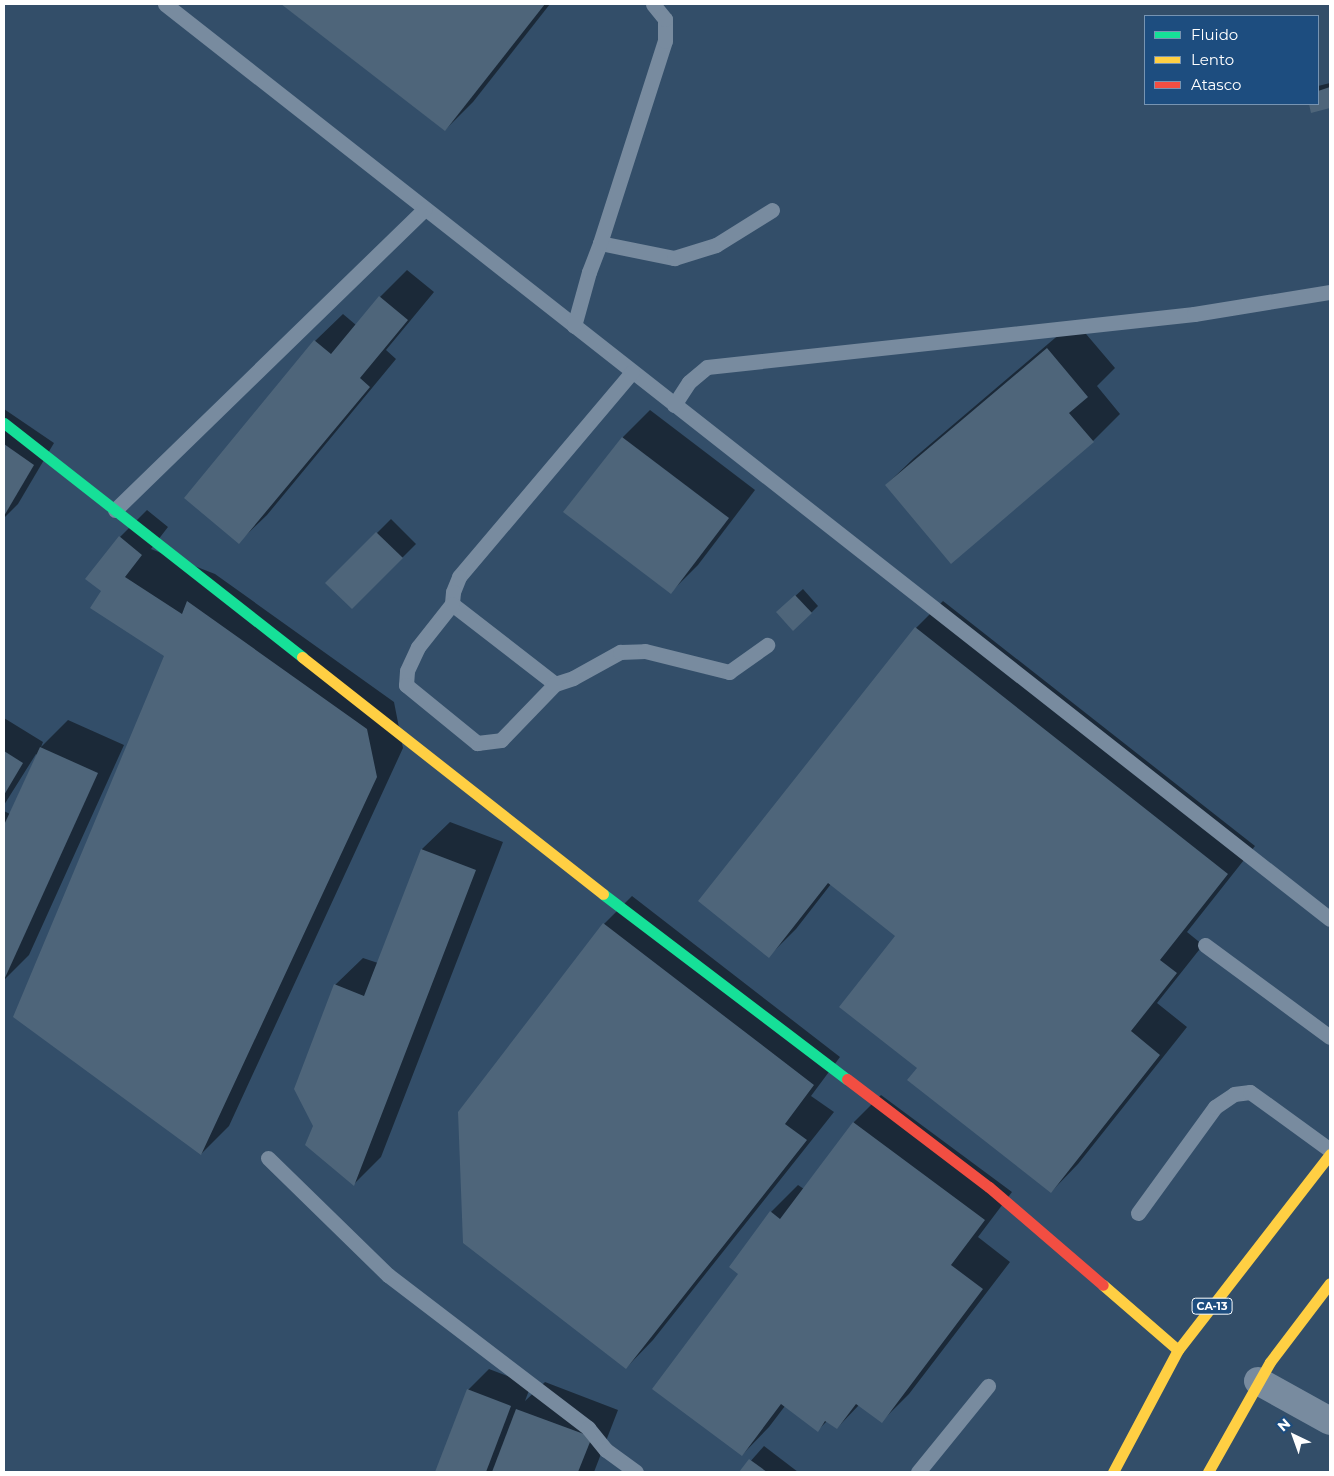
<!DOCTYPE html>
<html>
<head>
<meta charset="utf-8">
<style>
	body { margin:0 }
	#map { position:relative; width:1334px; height:1476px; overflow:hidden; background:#334e69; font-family:Montserrat,sans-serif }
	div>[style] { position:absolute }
	.shadow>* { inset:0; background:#0007 }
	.building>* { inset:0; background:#4e657a }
	.lane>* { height:15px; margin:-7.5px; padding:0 7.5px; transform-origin:7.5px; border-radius:7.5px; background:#788b9f }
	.street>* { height:28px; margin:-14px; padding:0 14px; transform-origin:14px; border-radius:14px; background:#788b9f }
	.fast>* { height:11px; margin:-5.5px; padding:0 5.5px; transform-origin:5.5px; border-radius:5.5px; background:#16e098 }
	.slow>* { height:11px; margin:-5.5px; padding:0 5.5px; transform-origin:5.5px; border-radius:5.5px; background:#ffcf43 }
	.jam>* { height:11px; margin:-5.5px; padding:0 5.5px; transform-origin:5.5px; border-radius:5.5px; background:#f24e42 }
	span { translate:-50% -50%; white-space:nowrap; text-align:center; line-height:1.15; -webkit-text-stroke:5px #1d4d7f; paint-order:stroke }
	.shield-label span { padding:1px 4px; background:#1d4d7f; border:1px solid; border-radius:4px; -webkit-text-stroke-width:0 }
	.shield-label { font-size:11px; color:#fff; font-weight:700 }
	.frame { position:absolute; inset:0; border:5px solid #fff; pointer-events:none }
	.legend { position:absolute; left:1144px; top:15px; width:175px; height:90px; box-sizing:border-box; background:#1d4d7f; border:1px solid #7794b2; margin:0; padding:6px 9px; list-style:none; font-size:15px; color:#fff }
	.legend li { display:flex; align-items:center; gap:10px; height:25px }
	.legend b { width:25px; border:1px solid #7794b2 }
	.north { position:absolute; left:1269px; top:1411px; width:50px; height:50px; -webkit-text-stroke:4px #1d4d7f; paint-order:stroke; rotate:318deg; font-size:14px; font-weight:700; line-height:20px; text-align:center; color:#fff }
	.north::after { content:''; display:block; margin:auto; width:18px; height:22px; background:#fff; clip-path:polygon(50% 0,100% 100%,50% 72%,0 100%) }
</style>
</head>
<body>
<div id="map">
	<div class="shadow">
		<i style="clip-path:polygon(283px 4px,550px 4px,473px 102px,445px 130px)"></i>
		<i style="clip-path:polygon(1330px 83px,1330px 106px,1312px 111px,1310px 104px,1318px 104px,1318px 86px)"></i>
		<i style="clip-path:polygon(407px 270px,434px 292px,386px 350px,396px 359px,267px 515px,239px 542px,315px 341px,343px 314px,356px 325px,380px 297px)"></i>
		<i style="clip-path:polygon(1075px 321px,1115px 368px,1097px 386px,1120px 414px,1093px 441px,886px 485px,914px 458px)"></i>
		<i style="clip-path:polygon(4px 409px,54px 443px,18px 504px,4px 518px)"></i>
		<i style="clip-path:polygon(650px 410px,755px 490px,698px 565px,671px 592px,565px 512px,623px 437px)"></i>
		<i style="clip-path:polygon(147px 510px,168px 527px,151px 549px,215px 574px,394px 702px,403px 748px,229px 1126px,201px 1154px,166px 655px,103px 591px,120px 537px)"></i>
		<i style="clip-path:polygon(391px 519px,416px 544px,352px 608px,327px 583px)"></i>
		<i style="clip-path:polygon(803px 589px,818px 606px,811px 613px,784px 606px)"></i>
		<i style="clip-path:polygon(943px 601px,1255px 846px,1187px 932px,1203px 945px,1157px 1003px,1187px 1027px,1078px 1164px,1051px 1192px,919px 1068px,897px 936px,831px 884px,796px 929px,769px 956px,916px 628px)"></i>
		<i style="clip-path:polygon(4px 718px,43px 742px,41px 747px,68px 720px,124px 745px,29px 955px,4px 980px,4px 811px,10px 814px,37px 755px,36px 754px,4px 805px)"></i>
		<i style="clip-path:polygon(450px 822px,503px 842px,381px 1157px,354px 1184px,315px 1126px,335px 985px,363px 958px,378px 963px,422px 849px)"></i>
		<i style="clip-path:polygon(632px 896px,840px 1057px,811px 1096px,834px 1112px,653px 1340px,626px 1368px,460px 1113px,604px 924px)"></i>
		<i style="clip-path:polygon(881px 1095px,1012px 1192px,978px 1237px,1010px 1262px,909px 1394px,882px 1421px,859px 1405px,837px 1428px,827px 1421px,818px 1430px,785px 1406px,769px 1427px,742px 1455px,740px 1274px,771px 1212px,798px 1185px,804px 1189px,854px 1122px)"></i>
		<i style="clip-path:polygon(489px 1369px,531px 1385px,525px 1401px,545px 1382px,618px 1410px,594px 1472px,436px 1472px,468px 1390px)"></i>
		<i style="clip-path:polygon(764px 1446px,798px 1472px,741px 1472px)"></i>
	</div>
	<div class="building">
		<i style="clip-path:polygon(281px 4px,545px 4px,445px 131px)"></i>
		<i style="clip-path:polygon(1330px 87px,1330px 108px,1311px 113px,1309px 104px,1318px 104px,1318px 91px)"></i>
		<i style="clip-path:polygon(379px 296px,408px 320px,360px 378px,370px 387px,239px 544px,184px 498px,314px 340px,331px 354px)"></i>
		<i style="clip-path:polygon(1047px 348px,1088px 397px,1069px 413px,1094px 442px,951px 564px,885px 485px)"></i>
		<i style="clip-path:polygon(622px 437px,729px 518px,671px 594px,563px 512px)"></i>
		<i style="clip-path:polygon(4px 444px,34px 465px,4px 516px)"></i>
		<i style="clip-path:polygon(376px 532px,403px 558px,352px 609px,325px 583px)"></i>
		<i style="clip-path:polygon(119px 536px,142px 555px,125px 577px,182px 614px,187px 601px,367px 729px,377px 777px,201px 1155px,13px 1017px,164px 656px,90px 608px,101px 591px,85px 579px)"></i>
		<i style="clip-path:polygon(795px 595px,812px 613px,793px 631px,776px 612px)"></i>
		<i style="clip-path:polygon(915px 627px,1228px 874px,1160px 960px,1177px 973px,1131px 1031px,1160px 1055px,1051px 1193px,907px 1080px,917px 1068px,839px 1007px,895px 936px,828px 883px,769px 958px,698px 901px)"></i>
		<i style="clip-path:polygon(40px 747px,98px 773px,4px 980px,4px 825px)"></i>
		<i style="clip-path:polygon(4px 751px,23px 763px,4px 795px)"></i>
		<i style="clip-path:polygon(421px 849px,476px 870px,354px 1186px,305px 1145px,313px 1126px,294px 1089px,334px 984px,364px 996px)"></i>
		<i style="clip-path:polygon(603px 923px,814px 1085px,785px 1124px,807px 1140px,626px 1369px,463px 1243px,458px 1112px)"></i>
		<i style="clip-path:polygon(853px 1122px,985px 1220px,951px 1265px,983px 1289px,882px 1423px,856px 1404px,837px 1429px,825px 1421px,818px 1432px,781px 1404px,742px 1456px,652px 1389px,738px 1274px,729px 1267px,770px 1211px,780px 1219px)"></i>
		<i style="clip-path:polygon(467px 1389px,511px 1406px,486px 1472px,435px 1472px)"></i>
		<i style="clip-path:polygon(516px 1409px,592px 1437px,578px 1472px,492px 1472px)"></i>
		<i style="clip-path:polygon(749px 1459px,767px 1472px,739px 1472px)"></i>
	</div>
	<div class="lane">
		<i style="left:165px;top:4px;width:1481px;rotate:38.15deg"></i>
		<i style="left:600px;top:243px;width:76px;rotate:11.5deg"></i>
		<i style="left:674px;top:258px;width:44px;rotate:-17.2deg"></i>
		<i style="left:716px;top:245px;width:66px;rotate:-32deg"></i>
		<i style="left:574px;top:326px;width:56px;rotate:-74.5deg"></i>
		<i style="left:589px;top:272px;width:31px;rotate:-69deg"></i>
		<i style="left:600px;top:243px;width:212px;rotate:-72.2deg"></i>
		<i style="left:665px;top:41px;width:22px;rotate:-90deg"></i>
		<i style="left:665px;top:19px;width:19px;rotate:-129deg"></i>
		<i style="left:632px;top:372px;width:268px;rotate:130.2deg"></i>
		<i style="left:459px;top:577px;width:16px;rotate:112deg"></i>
		<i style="left:453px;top:592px;width:12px;rotate:95deg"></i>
		<i style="left:452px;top:604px;width:130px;rotate:37.8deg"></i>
		<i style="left:555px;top:684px;width:19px;rotate:-18deg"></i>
		<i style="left:573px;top:678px;width:54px;rotate:-29deg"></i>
		<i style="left:620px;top:652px;width:25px;rotate:-2deg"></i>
		<i style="left:645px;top:651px;width:87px;rotate:14deg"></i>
		<i style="left:729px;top:672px;width:47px;rotate:-35.4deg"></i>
		<i style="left:674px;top:405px;width:27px;rotate:-57deg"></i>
		<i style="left:689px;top:382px;width:23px;rotate:-40deg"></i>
		<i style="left:707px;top:367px;width:490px;rotate:-6.2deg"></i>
		<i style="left:1194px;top:314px;width:138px;rotate:-9.2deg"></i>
		<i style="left:115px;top:510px;width:432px;rotate:-44.2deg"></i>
		<i style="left:452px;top:604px;width:55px;rotate:128.3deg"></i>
		<i style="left:418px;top:647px;width:26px;rotate:115deg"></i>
		<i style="left:407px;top:671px;width:14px;rotate:94deg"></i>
		<i style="left:406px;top:685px;width:92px;rotate:39.2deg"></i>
		<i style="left:477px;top:743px;width:24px;rotate:-7deg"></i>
		<i style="left:501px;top:740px;width:78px;rotate:-46deg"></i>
		<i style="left:1205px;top:945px;width:155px;rotate:36.4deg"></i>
		<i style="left:268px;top:1158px;width:168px;rotate:44.3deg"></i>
		<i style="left:388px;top:1275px;width:252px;rotate:37.4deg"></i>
		<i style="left:588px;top:1428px;width:28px;rotate:51deg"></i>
		<i style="left:606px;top:1450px;width:37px;rotate:36deg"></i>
		<i style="left:1138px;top:1213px;width:131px;rotate:-54deg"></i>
		<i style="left:1215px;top:1107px;width:23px;rotate:-34deg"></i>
		<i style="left:1234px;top:1094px;width:16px;rotate:-7deg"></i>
		<i style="left:1250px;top:1092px;width:99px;rotate:35.9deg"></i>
		<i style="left:918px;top:1472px;width:111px;rotate:-50.9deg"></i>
	</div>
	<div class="street">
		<i style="left:1258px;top:1381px;width:82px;rotate:29.1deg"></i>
	</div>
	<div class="fast">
		<i style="left:4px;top:423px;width:379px;rotate:38.1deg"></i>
		<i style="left:603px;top:894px;width:306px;rotate:37.2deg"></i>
	</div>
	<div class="slow">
		<i style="left:302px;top:657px;width:383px;rotate:38.2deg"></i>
		<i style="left:1103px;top:1285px;width:99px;rotate:40.9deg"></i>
		<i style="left:1113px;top:1472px;width:138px;rotate:-62deg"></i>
		<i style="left:1178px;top:1350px;width:248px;rotate:-52.2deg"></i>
		<i style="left:1208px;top:1472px;width:126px;rotate:-60.6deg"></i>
		<i style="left:1270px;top:1362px;width:99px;rotate:-52.8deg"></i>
	</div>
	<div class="jam">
		<i style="left:847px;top:1079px;width:178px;rotate:37.3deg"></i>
		<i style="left:989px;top:1187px;width:150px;rotate:40.7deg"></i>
	</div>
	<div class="shield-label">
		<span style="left:1212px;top:1306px">CA-13</span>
	</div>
	<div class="frame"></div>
	<ul class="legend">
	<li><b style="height:6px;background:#16e098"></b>Fluido</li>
	<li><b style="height:6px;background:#ffcf43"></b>Lento</li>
	<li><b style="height:6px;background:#f24e42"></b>Atasco</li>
	</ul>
	<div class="north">N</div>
</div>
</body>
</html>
